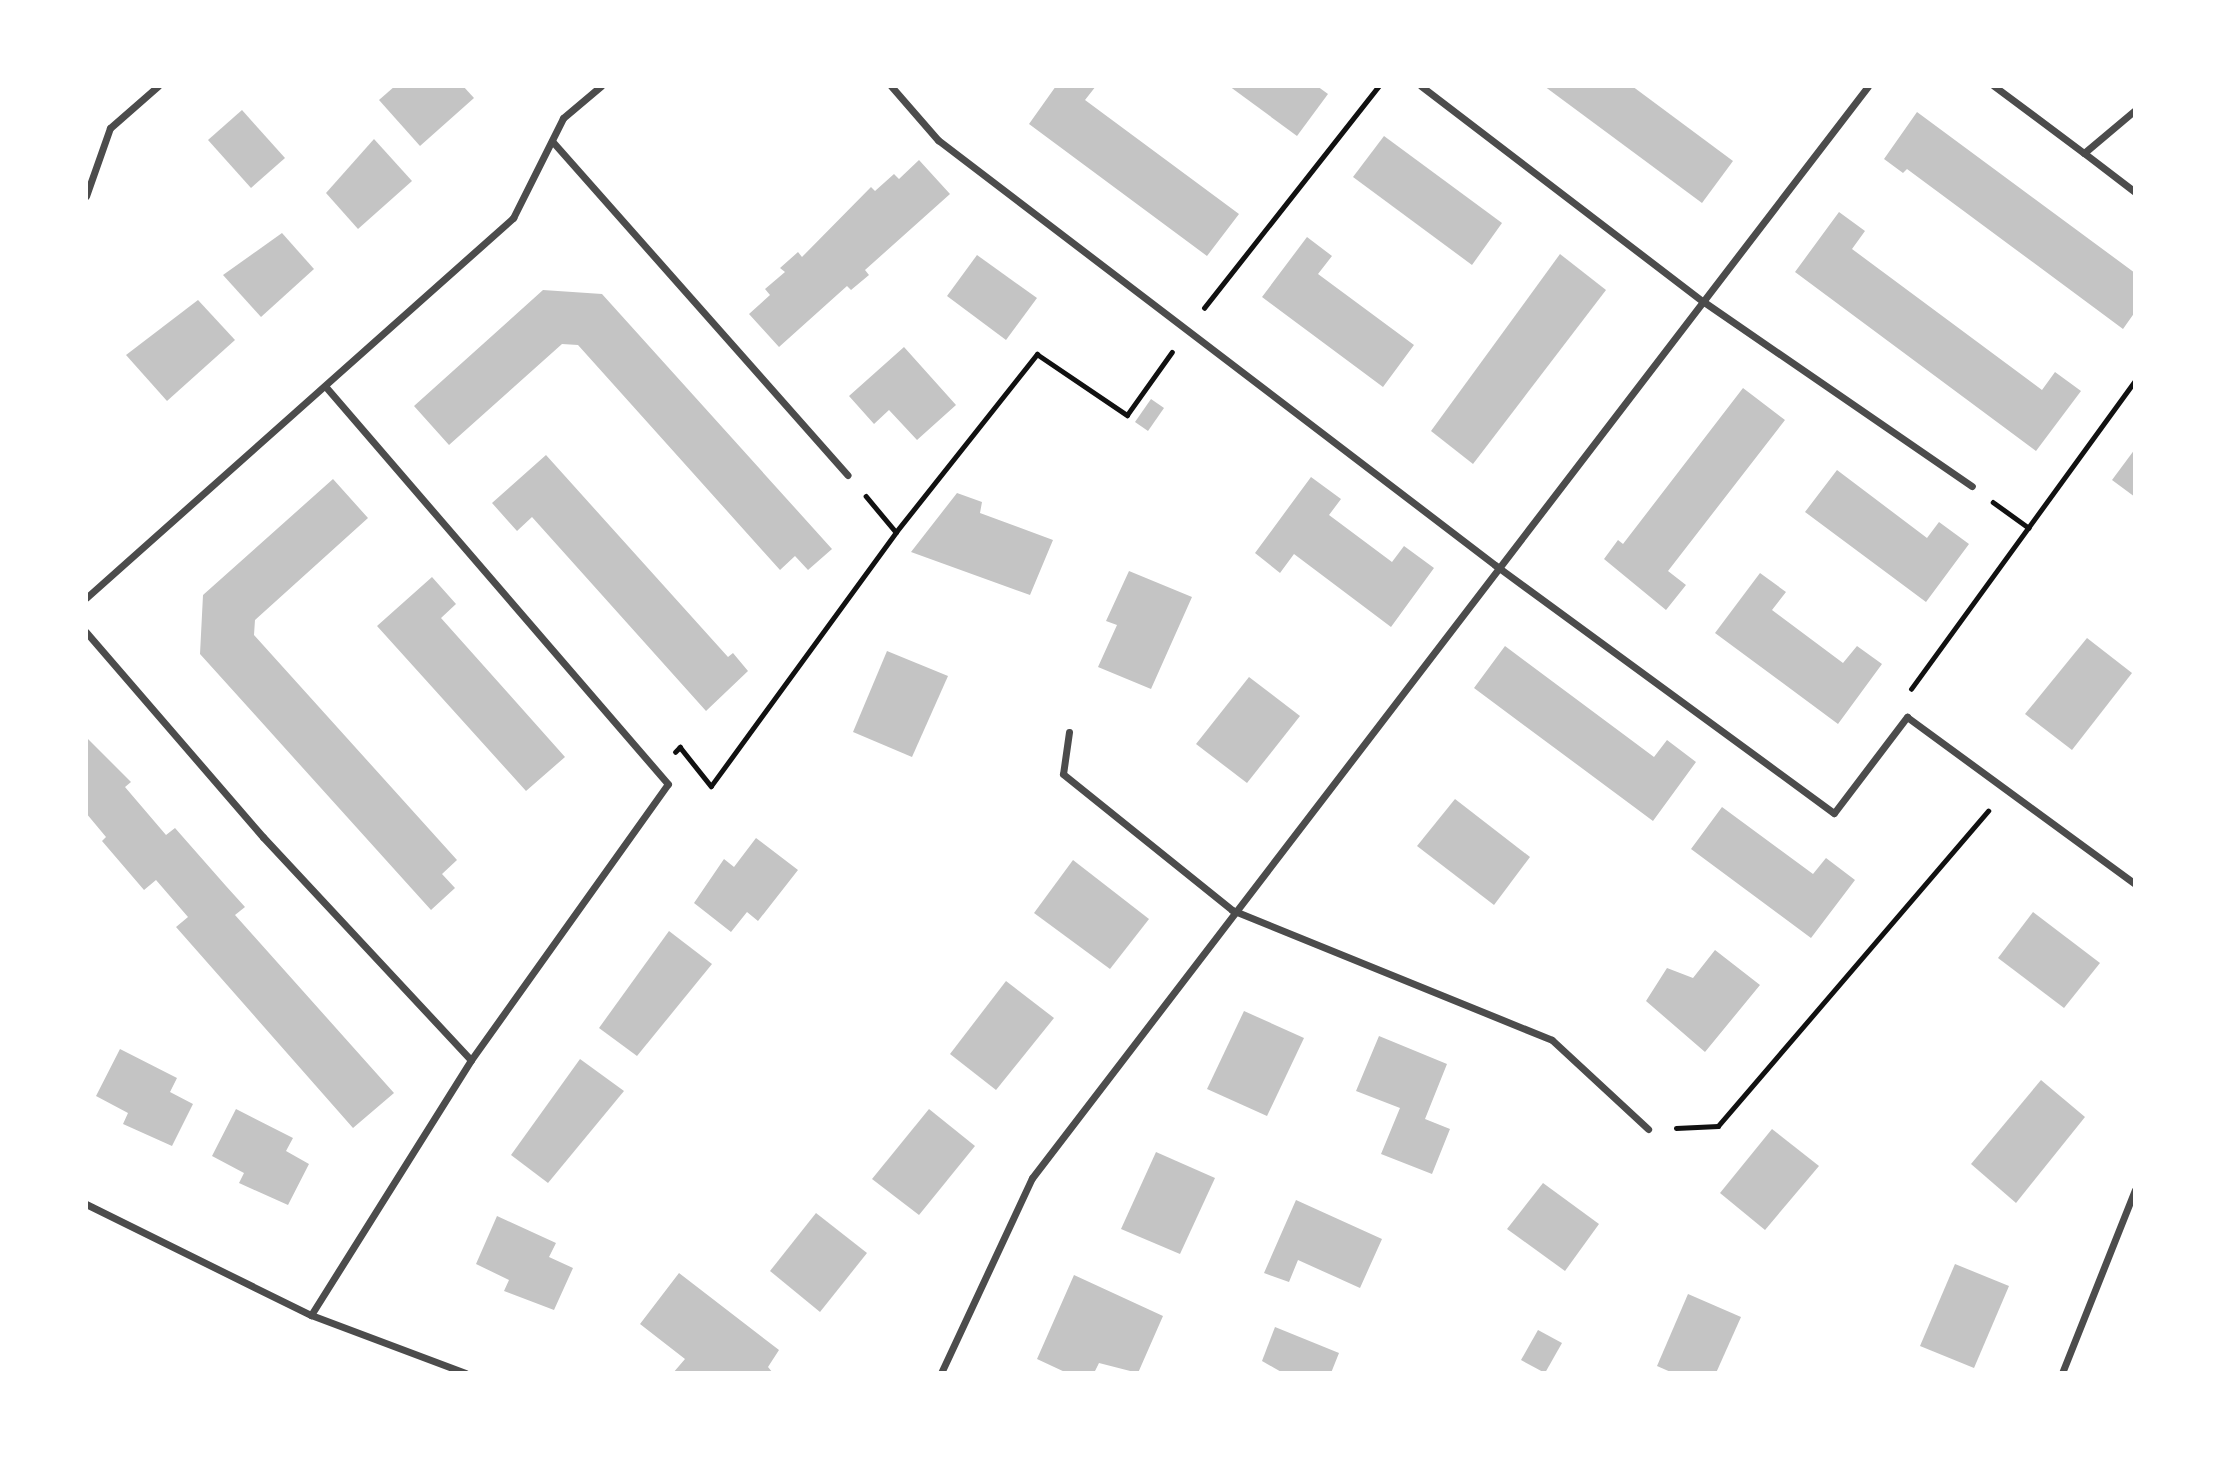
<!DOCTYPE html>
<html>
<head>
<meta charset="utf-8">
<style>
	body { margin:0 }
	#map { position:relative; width:2221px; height:1459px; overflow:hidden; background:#fff; font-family:Overpass,sans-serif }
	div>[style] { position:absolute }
	.building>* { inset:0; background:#c4c4c4 }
	.path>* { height:4.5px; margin:-2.25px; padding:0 2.25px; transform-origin:2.25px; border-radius:2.25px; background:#111 }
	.minor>* { height:7px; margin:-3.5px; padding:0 3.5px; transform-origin:3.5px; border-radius:3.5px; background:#4c4c4c }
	span { translate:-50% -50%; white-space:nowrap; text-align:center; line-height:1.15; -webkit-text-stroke:5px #fff; paint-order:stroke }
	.frame { position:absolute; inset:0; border:88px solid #fff; pointer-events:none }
</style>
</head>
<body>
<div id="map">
	<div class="building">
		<i style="clip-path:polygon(395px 86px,463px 86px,474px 98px,420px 146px,379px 100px)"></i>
		<i style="clip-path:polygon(1056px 86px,1096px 86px,1085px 100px,1239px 214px,1207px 256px,1029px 124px)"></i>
		<i style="clip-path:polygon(1229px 86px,1317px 86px,1328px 94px,1297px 136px)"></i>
		<i style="clip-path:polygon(1544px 86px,1632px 86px,1733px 161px,1702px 203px)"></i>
		<i style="clip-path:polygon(242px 110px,285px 158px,251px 188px,208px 140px)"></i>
		<i style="clip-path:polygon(1917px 112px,2135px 273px,2135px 312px,2123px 329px,1907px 169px,1903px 173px,1884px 159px)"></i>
		<i style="clip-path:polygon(1384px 136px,1502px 223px,1472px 265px,1353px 177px)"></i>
		<i style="clip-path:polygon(374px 139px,412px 181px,358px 229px,326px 193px)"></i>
		<i style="clip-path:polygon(919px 160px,950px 194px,865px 270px,869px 275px,851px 290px,847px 286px,779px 347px,749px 314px,770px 295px,765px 289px,785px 272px,780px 268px,798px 252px,802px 257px,871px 187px,875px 191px,894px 174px,899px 179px)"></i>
		<i style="clip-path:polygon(1839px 212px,1865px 231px,1852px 249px,2042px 390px,2055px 372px,2081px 391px,2036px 451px,1795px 272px)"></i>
		<i style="clip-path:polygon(282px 233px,314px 269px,261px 317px,223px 275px)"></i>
		<i style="clip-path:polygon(1307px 237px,1332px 256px,1318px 274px,1414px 345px,1383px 387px,1262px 297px)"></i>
		<i style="clip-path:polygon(1560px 254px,1606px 290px,1473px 464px,1431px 431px)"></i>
		<i style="clip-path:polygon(977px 255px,1037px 298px,1006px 340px,947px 296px)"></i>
		<i style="clip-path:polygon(543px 290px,602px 294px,832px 549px,808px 570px,795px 556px,780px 570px,578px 345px,562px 344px,449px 445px,414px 406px)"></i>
		<i style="clip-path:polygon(198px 300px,235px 340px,167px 401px,126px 355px)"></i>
		<i style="clip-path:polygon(904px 347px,956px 405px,917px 440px,889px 410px,874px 424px,849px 396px)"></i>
		<i style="clip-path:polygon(1743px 388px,1785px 420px,1668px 571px,1686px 585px,1666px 610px,1604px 559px,1618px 540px,1623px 544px)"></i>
		<i style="clip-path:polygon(1151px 399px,1164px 408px,1148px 431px,1135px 422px)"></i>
		<i style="clip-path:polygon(2135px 449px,2135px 497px,2112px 480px)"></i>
		<i style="clip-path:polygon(546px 455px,728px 657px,733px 653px,748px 671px,706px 711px,532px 517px,517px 531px,492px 503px)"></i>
		<i style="clip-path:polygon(1837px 470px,1927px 538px,1939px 522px,1969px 544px,1926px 602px,1805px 512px)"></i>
		<i style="clip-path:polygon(1311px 477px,1341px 499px,1329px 515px,1392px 562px,1404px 546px,1434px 568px,1391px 627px,1294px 554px,1280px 573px,1255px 553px)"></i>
		<i style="clip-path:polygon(333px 479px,368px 518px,255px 620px,254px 635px,457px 860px,442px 874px,455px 888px,431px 910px,200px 654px,203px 595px)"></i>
		<i style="clip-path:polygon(957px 493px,982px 502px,980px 513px,1053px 540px,1030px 595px,911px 552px)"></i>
		<i style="clip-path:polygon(1129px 571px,1192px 597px,1151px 689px,1098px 667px,1117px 625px,1106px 621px)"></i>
		<i style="clip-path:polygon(1760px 573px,1786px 592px,1772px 610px,1843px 663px,1857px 646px,1882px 664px,1838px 724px,1715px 633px)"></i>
		<i style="clip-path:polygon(432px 577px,456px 604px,441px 618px,565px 757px,526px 791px,377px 626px)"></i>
		<i style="clip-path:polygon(2087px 638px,2132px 673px,2072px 750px,2025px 714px)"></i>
		<i style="clip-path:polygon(1505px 646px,1654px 757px,1667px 740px,1696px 762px,1653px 821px,1474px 688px)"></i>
		<i style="clip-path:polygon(887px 651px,948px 676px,912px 757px,853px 732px)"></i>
		<i style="clip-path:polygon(1249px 677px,1300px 716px,1247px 783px,1196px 744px)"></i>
		<i style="clip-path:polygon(86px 737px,131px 782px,125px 787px,166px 835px,175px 828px,226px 886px,245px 907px,235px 915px,394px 1093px,353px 1128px,176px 927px,188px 917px,156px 880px,144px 890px,102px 841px,106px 837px,86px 813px)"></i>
		<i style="clip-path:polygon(1455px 799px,1530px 857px,1494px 905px,1417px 846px)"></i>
		<i style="clip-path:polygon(1722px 807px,1813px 874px,1826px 858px,1855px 880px,1811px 938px,1691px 849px)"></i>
		<i style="clip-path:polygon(756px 838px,798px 870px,758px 921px,747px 912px,731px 932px,694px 903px,724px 859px,734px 867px)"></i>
		<i style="clip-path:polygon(1073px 860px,1149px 919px,1110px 969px,1034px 913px)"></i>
		<i style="clip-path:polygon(2033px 912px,2100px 963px,2064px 1008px,1998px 958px)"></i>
		<i style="clip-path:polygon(669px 931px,712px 964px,637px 1056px,599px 1028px)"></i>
		<i style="clip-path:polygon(1715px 950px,1760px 985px,1705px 1052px,1646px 1001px,1667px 968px,1693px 978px)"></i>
		<i style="clip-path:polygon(1006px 981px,1054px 1018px,996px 1090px,950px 1054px)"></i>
		<i style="clip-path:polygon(1244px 1011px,1304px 1038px,1267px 1116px,1207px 1089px)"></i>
		<i style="clip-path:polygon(1379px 1036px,1447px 1064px,1425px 1119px,1450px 1129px,1432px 1174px,1381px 1154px,1400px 1108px,1356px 1091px)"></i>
		<i style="clip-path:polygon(120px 1049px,177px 1078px,170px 1092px,193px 1104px,172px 1146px,123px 1124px,128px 1113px,96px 1096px)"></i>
		<i style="clip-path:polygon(580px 1059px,624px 1091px,548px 1183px,511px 1155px)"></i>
		<i style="clip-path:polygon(2041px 1080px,2085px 1117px,2016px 1203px,1971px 1164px)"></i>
		<i style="clip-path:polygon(236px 1109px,293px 1138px,286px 1151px,309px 1164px,288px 1205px,239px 1183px,244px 1173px,212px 1156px)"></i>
		<i style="clip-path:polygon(929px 1109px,975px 1146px,919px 1215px,872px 1179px)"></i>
		<i style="clip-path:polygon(1772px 1129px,1819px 1166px,1765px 1230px,1720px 1193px)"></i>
		<i style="clip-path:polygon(1156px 1152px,1215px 1178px,1180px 1254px,1121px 1229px)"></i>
		<i style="clip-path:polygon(1543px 1183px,1599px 1224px,1565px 1271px,1507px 1229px)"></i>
		<i style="clip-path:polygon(1296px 1200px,1382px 1239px,1360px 1288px,1298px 1260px,1289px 1282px,1264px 1273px)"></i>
		<i style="clip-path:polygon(816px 1213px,867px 1253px,820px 1312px,770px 1271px)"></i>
		<i style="clip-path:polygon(497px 1216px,556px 1243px,549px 1257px,573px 1268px,554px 1310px,504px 1291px,509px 1280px,476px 1264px)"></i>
		<i style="clip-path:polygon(1955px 1264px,2009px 1286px,1974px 1368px,1920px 1346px)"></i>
		<i style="clip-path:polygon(679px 1273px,779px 1350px,768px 1367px,773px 1373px,673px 1373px,685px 1359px,640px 1324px)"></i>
		<i style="clip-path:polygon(1074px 1275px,1163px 1316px,1138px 1373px,1099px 1363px,1094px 1373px,1067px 1373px,1037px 1359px)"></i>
		<i style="clip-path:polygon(1688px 1294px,1741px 1317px,1716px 1373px,1673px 1373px,1657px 1366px)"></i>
		<i style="clip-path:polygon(1275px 1327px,1339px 1353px,1331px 1373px,1283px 1373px,1262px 1361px)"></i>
		<i style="clip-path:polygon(1538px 1330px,1562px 1343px,1545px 1373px,1521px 1360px)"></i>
	</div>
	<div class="path">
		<i style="left:1204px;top:308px;width:283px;rotate:-51.8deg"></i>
		<i style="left:866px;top:496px;width:47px;rotate:50.2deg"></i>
		<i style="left:896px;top:532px;width:227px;rotate:-51.6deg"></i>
		<i style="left:1037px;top:354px;width:109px;rotate:34.1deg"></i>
		<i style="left:1127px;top:415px;width:77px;rotate:-54.5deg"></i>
		<i style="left:1993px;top:502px;width:44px;rotate:35.8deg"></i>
		<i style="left:1911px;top:689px;width:381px;rotate:-54deg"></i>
		<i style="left:675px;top:752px;width:7px;rotate:-45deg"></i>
		<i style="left:680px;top:747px;width:50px;rotate:51.5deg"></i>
		<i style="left:711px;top:786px;width:314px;rotate:-53.9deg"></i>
		<i style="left:1676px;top:1128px;width:42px;rotate:-2.7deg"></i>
		<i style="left:1718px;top:1126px;width:415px;rotate:-49.4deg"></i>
	</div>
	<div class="minor">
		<i style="left:891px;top:86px;width:72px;rotate:49deg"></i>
		<i style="left:938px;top:140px;width:701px;rotate:37.34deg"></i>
		<i style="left:1495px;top:565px;width:420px;rotate:36.2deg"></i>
		<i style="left:1834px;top:813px;width:121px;rotate:-52.8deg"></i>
		<i style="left:1907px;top:717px;width:283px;rotate:36.2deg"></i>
		<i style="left:1421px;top:86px;width:356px;rotate:37.4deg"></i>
		<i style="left:1704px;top:302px;width:325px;rotate:34.5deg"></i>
		<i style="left:1994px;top:86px;width:112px;rotate:36.7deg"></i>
		<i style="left:2084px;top:153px;width:67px;rotate:-40.1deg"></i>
		<i style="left:552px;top:141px;width:446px;rotate:48.5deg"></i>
		<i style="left:2084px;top:153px;width:64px;rotate:37.4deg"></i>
		<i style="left:86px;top:196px;width:72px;rotate:-70.6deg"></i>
		<i style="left:110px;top:128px;width:64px;rotate:-41.2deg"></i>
		<i style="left:86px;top:598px;width:572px;rotate:-41.67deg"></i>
		<i style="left:513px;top:218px;width:112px;rotate:-63.4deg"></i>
		<i style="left:563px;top:118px;width:50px;rotate:-40.1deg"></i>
		<i style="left:86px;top:632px;width:271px;rotate:49.2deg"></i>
		<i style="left:263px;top:837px;width:305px;rotate:47deg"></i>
		<i style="left:1069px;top:732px;width:42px;rotate:98.1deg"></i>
		<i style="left:1063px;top:774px;width:217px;rotate:38.8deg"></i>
		<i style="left:1232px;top:910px;width:345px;rotate:22.1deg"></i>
		<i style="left:1552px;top:1040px;width:131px;rotate:42.8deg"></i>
		<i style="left:86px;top:1204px;width:251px;rotate:26.3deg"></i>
		<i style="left:311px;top:1315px;width:165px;rotate:20.6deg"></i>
		<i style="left:311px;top:1315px;width:301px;rotate:-57.9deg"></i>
		<i style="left:471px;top:1060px;width:339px;rotate:-54.5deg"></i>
		<i style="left:668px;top:784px;width:525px;rotate:-130.76deg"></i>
		<i style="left:941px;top:1373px;width:215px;rotate:-65deg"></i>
		<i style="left:1032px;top:1178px;width:1375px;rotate:-52.56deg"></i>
		<i style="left:2062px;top:1373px;width:197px;rotate:-68.3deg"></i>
	</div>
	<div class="frame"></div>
</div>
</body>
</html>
